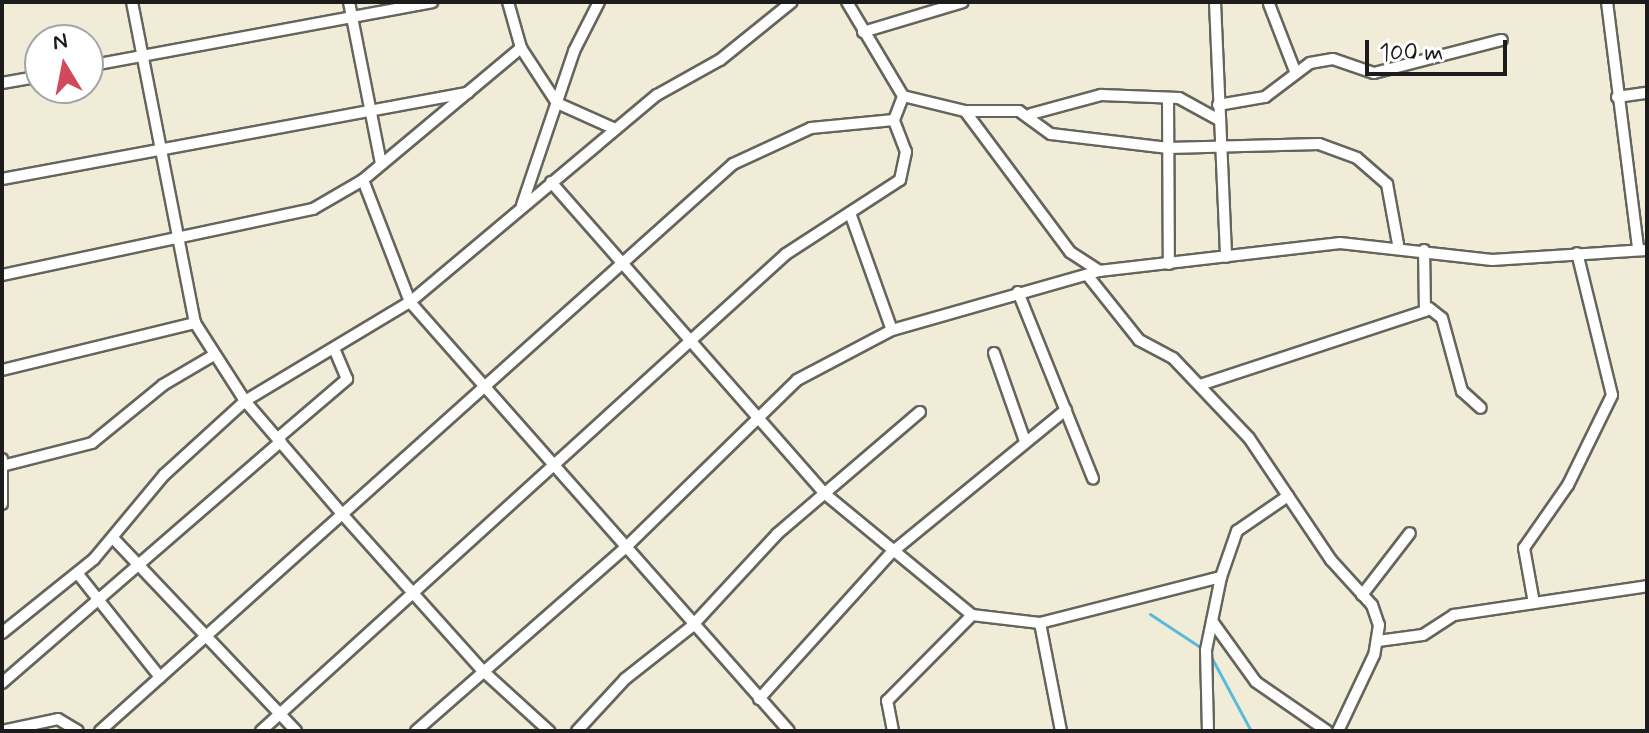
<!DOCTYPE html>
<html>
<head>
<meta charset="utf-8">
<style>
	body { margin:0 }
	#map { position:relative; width:1649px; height:733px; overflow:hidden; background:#f0ecd7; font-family:Mynerve,sans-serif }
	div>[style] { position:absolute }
	.stream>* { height:3px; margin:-1.5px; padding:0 1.5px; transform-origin:1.5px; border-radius:1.5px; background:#5abad9 }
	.roads { filter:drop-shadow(2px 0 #66655d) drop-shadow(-2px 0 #66655d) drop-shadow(0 2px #66655d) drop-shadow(0 -2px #66655d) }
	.minor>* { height:10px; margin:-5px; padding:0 5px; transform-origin:5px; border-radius:5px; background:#fff }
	span { translate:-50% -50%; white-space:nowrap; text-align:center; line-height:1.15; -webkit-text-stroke:7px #fff; paint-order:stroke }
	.frame { position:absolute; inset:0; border:4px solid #1c1c1c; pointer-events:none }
	.north { position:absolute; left:24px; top:24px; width:80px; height:80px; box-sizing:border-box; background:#fff; border:2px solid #a4a4a4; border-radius:50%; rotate:350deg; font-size:22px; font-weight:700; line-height:32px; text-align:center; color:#1c1c1c }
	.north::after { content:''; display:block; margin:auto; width:28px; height:36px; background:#d1495b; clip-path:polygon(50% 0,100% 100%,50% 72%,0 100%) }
	.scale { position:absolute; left:1365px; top:40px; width:142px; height:36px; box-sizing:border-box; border:4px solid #1c1c1c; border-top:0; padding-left:10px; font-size:24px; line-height:28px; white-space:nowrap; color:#1c1c1c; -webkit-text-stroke:6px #fff; paint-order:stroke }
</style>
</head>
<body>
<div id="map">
	<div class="stream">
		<i style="left:1150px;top:614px;width:64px;rotate:33.4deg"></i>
		<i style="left:1209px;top:653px;width:89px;rotate:61.7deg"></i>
	</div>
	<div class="roads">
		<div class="minor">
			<i style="left:132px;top:2px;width:327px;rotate:78.9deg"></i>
			<i style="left:195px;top:323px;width:93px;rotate:57.3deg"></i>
			<i style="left:245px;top:401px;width:150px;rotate:49.3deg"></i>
			<i style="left:343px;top:515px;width:208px;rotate:48.1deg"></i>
			<i style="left:482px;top:670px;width:91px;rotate:42.3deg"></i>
			<i style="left:349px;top:2px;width:164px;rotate:78.8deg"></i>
			<i style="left:508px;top:2px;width:48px;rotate:74.2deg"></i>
			<i style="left:521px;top:48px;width:66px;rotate:56.8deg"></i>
			<i style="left:557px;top:103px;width:64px;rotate:24.1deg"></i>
			<i style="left:847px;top:2px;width:109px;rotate:59.2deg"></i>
			<i style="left:903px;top:96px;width:64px;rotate:13.6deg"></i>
			<i style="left:965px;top:111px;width:176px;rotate:53.3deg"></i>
			<i style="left:1070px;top:252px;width:35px;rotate:33deg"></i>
			<i style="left:1099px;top:271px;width:243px;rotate:-6.6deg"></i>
			<i style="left:1340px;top:243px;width:153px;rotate:6.4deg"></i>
			<i style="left:1492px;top:260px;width:155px;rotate:-3.7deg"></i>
			<i style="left:1215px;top:2px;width:255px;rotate:87.5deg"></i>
			<i style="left:1607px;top:2px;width:248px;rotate:82.8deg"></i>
			<i style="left:1269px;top:4px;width:72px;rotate:68.8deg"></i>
			<i style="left:863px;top:32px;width:104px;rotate:-16.7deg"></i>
			<i style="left:88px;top:66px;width:350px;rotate:-10.5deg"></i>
			<i style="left:2px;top:83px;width:39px;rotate:-10deg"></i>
			<i style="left:1617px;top:97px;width:30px;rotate:-8deg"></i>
			<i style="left:1168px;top:98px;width:166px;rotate:89.7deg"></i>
			<i style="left:1218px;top:105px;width:48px;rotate:-9.7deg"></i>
			<i style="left:1265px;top:97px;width:56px;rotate:-37.1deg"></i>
			<i style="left:1310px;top:63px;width:23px;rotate:-10deg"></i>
			<i style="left:1333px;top:59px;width:43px;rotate:18.9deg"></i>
			<i style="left:1374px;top:73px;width:132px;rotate:-14.5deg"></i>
			<i style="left:965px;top:111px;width:54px"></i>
			<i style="left:1019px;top:111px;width:39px;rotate:36deg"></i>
			<i style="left:1051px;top:134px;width:118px;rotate:6.8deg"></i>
			<i style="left:1168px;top:148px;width:151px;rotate:-1.5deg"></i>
			<i style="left:1319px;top:144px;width:40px;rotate:20.2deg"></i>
			<i style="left:1357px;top:158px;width:40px;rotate:41deg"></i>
			<i style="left:1387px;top:184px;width:61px;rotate:79.6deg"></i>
			<i style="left:1031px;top:114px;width:73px;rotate:-15.2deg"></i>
			<i style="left:1101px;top:95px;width:78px;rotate:2.2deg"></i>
			<i style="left:1179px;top:98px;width:46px;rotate:28.8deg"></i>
			<i style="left:2px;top:179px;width:474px;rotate:-10.5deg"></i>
			<i style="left:363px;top:180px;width:131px;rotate:68.9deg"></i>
			<i style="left:410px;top:302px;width:572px;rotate:48.54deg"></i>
			<i style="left:551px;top:182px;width:414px;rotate:48.7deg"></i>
			<i style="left:824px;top:493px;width:192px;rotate:39.5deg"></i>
			<i style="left:972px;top:615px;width:68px;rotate:6.7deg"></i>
			<i style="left:1040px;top:623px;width:187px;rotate:-14.3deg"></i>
			<i style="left:1221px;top:577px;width:75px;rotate:101.6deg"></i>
			<i style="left:1206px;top:650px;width:81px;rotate:88.6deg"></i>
			<i style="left:522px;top:205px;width:163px;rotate:-71.3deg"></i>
			<i style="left:574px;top:51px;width:55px;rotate:-63deg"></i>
			<i style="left:850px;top:213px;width:124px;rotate:70.3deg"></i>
			<i style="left:2px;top:275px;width:318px;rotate:-12deg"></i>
			<i style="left:313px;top:209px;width:58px;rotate:-30.1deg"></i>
			<i style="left:363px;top:180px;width:206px;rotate:-39.9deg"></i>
			<i style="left:1088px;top:276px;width:82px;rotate:51.4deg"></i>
			<i style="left:1139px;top:340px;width:38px;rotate:28deg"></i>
			<i style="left:1173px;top:358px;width:110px;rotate:46.5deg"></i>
			<i style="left:1249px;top:438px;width:147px;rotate:56.1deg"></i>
			<i style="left:1331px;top:560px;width:61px;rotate:47.7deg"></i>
			<i style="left:1372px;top:605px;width:21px;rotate:71deg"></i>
			<i style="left:1379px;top:625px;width:30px;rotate:99deg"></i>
			<i style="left:1374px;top:655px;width:84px;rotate:115.3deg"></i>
			<i style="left:1018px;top:292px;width:201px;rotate:68.1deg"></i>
			<i style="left:1429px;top:308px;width:16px;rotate:38deg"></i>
			<i style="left:1442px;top:318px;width:76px;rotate:74.7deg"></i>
			<i style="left:1462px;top:391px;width:25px;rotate:42deg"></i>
			<i style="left:994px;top:353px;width:93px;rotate:70.6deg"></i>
			<i style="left:2px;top:370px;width:199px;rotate:-13.7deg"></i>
			<i style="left:1200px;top:385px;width:237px;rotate:-18.2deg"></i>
			<i style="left:1425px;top:311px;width:61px;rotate:-90.9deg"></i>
			<i style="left:278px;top:438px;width:91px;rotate:-40.5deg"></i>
			<i style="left:347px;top:379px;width:33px;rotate:-113deg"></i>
			<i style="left:2px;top:459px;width:45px;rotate:90deg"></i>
			<i style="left:2px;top:466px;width:93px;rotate:-14.3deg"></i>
			<i style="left:92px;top:443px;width:92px;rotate:-39.2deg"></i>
			<i style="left:163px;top:385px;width:59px;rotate:-30.5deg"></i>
			<i style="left:113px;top:538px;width:266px;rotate:46.5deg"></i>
			<i style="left:78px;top:574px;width:132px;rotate:51.5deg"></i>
			<i style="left:1221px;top:577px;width:49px;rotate:-70.8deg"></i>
			<i style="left:1237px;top:531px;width:62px;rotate:-34.5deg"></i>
			<i style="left:1362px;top:595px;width:78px;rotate:-52.3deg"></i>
			<i style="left:1534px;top:603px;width:56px;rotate:-100.3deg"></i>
			<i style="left:1524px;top:548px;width:77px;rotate:-55.1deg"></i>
			<i style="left:1568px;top:485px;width:100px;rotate:-63.9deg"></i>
			<i style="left:1612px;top:395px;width:146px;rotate:-103.8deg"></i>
			<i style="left:1212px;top:621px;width:75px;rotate:54.2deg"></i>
			<i style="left:1256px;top:682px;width:86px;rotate:34.6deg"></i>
			<i style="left:1040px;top:623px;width:110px;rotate:79deg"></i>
			<i style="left:2px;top:633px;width:118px;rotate:-38.8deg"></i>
			<i style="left:94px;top:559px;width:109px;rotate:-50.2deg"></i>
			<i style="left:164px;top:475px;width:110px;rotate:-42.4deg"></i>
			<i style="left:245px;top:401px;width:192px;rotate:-31deg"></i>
			<i style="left:410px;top:302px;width:322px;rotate:-40deg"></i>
			<i style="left:657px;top:95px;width:72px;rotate:-29.1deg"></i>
			<i style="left:720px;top:60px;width:92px;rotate:-38.9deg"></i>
			<i style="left:1378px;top:641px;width:45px;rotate:-7.6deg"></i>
			<i style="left:1423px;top:635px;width:37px;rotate:-33deg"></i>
			<i style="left:1454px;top:615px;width:195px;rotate:-8.5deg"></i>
			<i style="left:2px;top:683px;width:369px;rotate:-40.9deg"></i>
			<i style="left:759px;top:699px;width:197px;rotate:-47.9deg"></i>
			<i style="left:891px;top:553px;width:226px;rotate:-39.3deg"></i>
			<i style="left:2px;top:731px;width:57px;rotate:-12.1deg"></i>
			<i style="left:58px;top:719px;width:23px;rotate:31deg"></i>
			<i style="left:100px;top:731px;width:850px;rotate:-41.85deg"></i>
			<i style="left:733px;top:164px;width:86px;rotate:-24.8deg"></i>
			<i style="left:811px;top:128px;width:83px;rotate:-5.5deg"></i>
			<i style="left:894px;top:120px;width:26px;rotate:-69deg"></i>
			<i style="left:261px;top:731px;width:709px;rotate:-42.26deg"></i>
			<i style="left:786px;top:254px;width:136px;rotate:-33deg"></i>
			<i style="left:900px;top:180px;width:29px;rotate:-78deg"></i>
			<i style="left:906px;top:152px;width:34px;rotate:-111deg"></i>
			<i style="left:416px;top:731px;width:275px;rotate:-41.2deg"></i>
			<i style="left:623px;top:550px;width:243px;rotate:-44.3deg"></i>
			<i style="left:797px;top:380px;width:107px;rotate:-27.8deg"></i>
			<i style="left:892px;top:330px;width:215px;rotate:-15.9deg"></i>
			<i style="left:577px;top:731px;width:71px;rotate:-47.3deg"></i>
			<i style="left:625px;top:679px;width:84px;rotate:-38.2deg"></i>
			<i style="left:691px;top:627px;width:127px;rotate:-47.2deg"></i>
			<i style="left:777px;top:534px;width:188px;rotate:-40.5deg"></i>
			<i style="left:893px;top:731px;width:31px;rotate:-101deg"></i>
			<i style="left:887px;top:701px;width:121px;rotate:-45.3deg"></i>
		</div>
	</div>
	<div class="frame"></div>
	<div class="north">N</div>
	<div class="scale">100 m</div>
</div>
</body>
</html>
